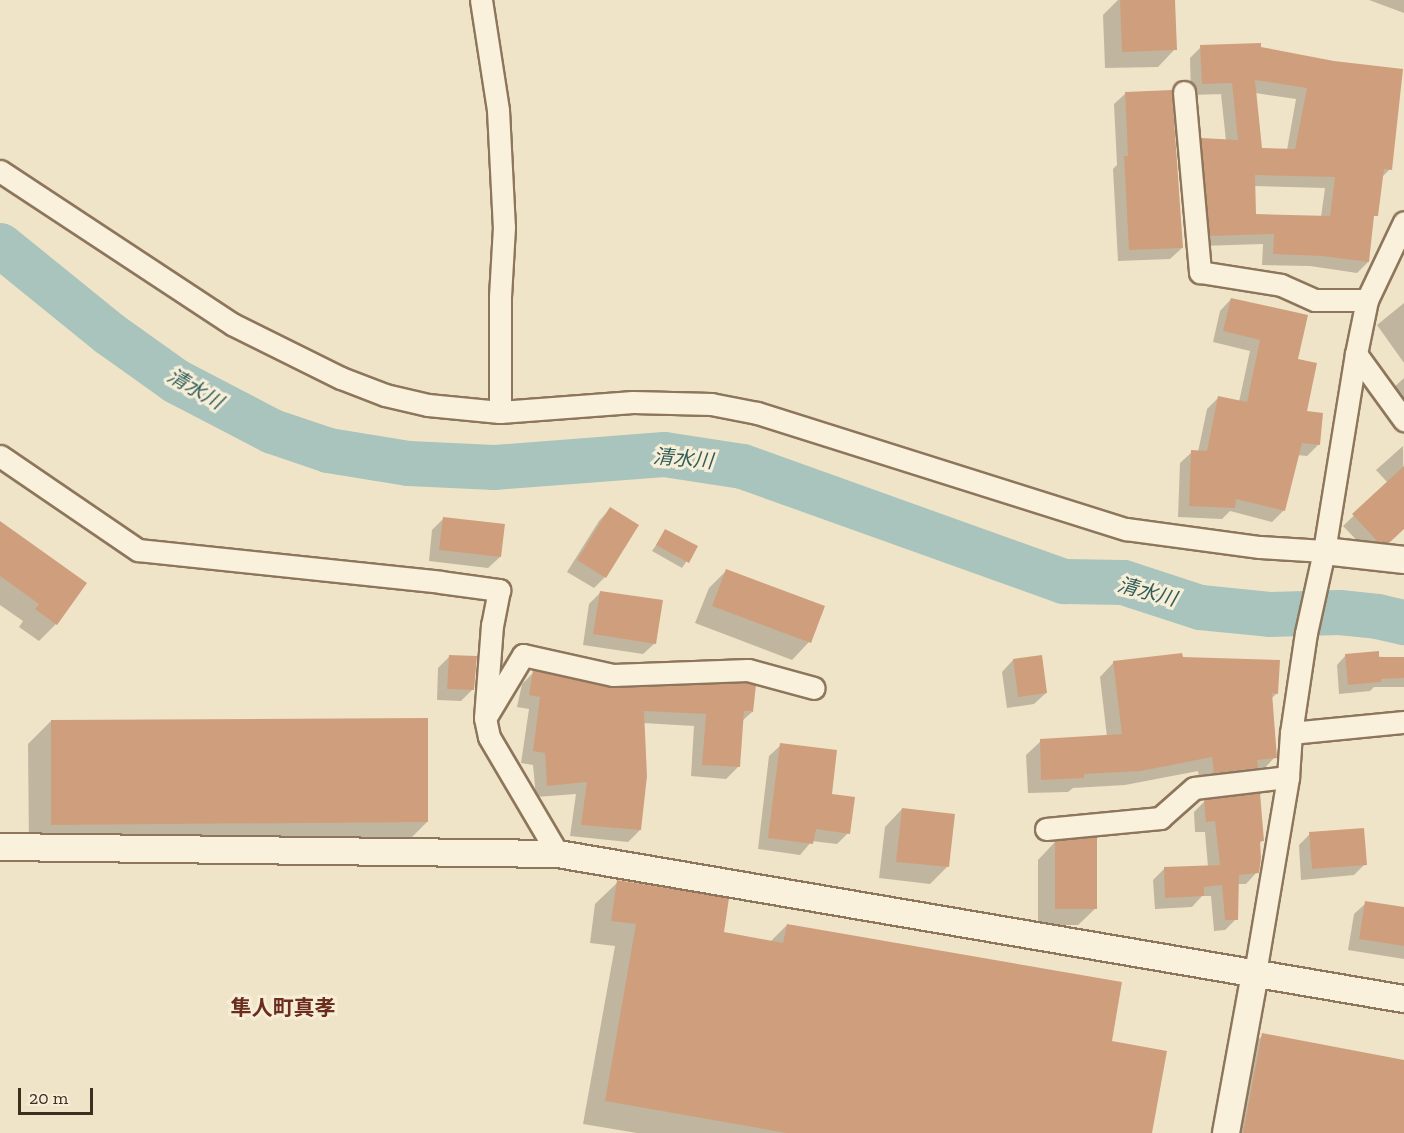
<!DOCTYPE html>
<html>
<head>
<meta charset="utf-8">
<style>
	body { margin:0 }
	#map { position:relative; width:1404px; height:1133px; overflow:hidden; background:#f0e4c8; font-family:"Zilla Slab","Noto Sans JP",serif }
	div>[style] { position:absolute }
	.water>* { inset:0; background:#a9c4bc }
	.shadow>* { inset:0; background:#0003 }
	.river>* { height:45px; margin:-22.5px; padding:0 22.5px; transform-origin:22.5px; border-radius:22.5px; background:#a9c4bc }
	.building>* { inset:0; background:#cf9f7d }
	.roads { filter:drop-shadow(2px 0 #8d765c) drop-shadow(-2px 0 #8d765c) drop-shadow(0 2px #8d765c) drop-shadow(0 -2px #8d765c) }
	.minor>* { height:21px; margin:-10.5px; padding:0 10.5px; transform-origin:10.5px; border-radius:10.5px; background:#faf1dc }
	.tertiary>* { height:26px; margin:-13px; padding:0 13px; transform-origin:13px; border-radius:13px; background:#faf1dc }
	span { translate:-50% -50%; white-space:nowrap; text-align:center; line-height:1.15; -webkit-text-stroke:6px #f7eed8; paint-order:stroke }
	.water-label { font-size:20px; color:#2f5d5a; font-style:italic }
	.quarter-label { font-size:21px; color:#6b2e1e; font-weight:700 }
	.scale { position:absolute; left:18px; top:1088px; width:75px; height:27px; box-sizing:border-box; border:3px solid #3d2e20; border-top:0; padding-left:8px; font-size:18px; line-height:21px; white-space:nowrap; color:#3d2e20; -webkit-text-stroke:4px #f7eed8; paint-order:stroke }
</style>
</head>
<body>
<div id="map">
	<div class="water">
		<i style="clip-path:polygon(0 235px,121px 321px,138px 354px,134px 358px,0 267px)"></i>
	</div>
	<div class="shadow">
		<i style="clip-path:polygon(1118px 0,1174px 0,1175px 49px,1158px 67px,1105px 68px,1103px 15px)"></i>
		<i style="clip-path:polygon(1369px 0,1404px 0,1404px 13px)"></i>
		<i style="clip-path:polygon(evenodd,1201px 47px,1260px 49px,1334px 62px,1390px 169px,1381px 178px,1374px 198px,1368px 262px,1357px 273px,1310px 266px,1262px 265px,1263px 244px,1199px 246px,1190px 151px,1202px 140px,1226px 141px,1221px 94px,1191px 95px,1190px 58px,1201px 47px,1255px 93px,1296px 99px,1287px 150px,1261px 150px,1255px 93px,1201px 47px,1254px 186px,1325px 188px,1321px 217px,1254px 215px,1254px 186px)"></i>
		<i style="clip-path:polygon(1126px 93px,1182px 248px,1170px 259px,1118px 261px,1113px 169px,1117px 165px,1114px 104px)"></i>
		<i style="clip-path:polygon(1231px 299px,1296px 360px,1305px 412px,1318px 445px,1307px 456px,1297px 455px,1284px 510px,1272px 522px,1230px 511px,1222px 519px,1178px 517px,1180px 463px,1192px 452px,1198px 452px,1207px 409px,1218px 398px,1239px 402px,1250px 351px,1213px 342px,1220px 311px)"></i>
		<i style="clip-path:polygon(1404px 303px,1404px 363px,1377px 325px)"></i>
		<i style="clip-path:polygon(1404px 378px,1404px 403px,1392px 389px)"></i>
		<i style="clip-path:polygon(1403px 446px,1404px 527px,1377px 553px,1368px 552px,1343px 526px,1388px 483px,1376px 470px)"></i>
		<i style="clip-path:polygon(610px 509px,605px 577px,594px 588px,567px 572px,599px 521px)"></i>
		<i style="clip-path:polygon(444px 518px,500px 557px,488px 568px,429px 561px,432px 530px)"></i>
		<i style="clip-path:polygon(0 523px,85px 583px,56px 624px,39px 641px,19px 627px,23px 621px,0 605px)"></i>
		<i style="clip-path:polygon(666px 531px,696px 547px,682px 568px,652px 551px)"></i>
		<i style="clip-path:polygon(726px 571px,809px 642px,792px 660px,695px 623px,709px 588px)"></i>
		<i style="clip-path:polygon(600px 593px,655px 643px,643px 654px,583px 645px,589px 604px)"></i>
		<i style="clip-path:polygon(1346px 655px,1404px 658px,1404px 687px,1374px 687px,1370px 691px,1339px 694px,1337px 665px)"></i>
		<i style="clip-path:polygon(449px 657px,473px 689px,461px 701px,437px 700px,438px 668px)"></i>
		<i style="clip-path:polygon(1181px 659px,1277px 693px,1271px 699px,1275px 757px,1261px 772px,1200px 786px,1198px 771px,1125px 785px,1073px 788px,1068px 792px,1028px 793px,1026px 755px,1041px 741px,1107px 737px,1100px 677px,1114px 662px)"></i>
		<i style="clip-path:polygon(1013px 660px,1046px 693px,1034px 704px,1007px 708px,1002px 672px)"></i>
		<i style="clip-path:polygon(534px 672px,613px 689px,752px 712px,741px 722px,738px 767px,726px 779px,691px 776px,694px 726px,643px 723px,640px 830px,628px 842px,570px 836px,576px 794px,536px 797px,533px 765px,521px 763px,529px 709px,517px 707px,522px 684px)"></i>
		<i style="clip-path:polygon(51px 721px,427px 822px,404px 845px,29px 847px,28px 744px)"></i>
		<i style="clip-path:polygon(781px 745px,830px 795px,848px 833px,837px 844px,812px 841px,800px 855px,758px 849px,769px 756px)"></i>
		<i style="clip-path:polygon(1205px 801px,1263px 840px,1259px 844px,1257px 872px,1246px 884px,1237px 884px,1236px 919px,1225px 930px,1214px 931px,1211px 896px,1202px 896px,1192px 907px,1155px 909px,1153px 880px,1164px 869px,1208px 867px,1205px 832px,1195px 832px,1194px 812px)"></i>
		<i style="clip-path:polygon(902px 809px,947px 867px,930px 884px,879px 878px,885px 827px)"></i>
		<i style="clip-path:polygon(1310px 834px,1365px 864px,1354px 875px,1301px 880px,1299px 845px)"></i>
		<i style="clip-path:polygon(1055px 842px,1096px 908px,1078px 925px,1038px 925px,1038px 860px)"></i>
		<i style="clip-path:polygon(618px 882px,722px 934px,770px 942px,787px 925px,1110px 1043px,1150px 1133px,637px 1133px,583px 1124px,615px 946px,590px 943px,595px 904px)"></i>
		<i style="clip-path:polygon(1366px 903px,1404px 909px,1404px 959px,1348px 950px,1354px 914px)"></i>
		<i style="clip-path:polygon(1263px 1035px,1404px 1061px,1404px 1133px,1226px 1133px,1240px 1058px)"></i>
	</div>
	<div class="river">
		<i style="left:0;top:245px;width:141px;rotate:39deg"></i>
		<i style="left:110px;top:334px;width:81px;rotate:35.5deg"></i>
		<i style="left:176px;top:381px;width:108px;rotate:27.5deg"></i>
		<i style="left:272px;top:431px;width:59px;rotate:18.7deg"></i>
		<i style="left:328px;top:450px;width:81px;rotate:9.2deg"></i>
		<i style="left:408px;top:463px;width:86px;rotate:2.7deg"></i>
		<i style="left:494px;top:467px;width:170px;rotate:-4.4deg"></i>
		<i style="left:664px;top:454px;width:79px;rotate:8.7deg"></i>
		<i style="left:742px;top:466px;width:342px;rotate:19.7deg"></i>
		<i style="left:1064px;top:581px;width:59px;rotate:1deg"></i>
		<i style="left:1123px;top:582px;width:81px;rotate:18deg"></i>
		<i style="left:1200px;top:607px;width:69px;rotate:5.8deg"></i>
		<i style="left:1269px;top:614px;width:70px;rotate:-1.6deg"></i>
		<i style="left:1339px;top:612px;width:38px;rotate:6deg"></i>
		<i style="left:1377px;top:616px;width:28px;rotate:13deg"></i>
	</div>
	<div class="building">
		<i style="clip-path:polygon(1120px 0,1175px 0,1177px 50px,1122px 52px)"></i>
		<i style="clip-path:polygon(evenodd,1261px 43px,1261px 47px,1334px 61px,1403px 69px,1392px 170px,1384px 169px,1378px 216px,1374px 216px,1369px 262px,1322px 256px,1273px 254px,1274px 234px,1210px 236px,1201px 138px,1238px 140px,1232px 83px,1202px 84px,1200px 45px,1261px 43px,1255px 80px,1307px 88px,1295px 149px,1262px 148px,1255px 80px,1261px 43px,1255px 175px,1335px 177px,1330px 216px,1256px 214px,1255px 175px)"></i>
		<i style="clip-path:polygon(1172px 90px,1183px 248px,1129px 250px,1124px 156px,1128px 156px,1125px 92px)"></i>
		<i style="clip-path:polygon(1231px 298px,1308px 315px,1298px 359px,1317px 363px,1307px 411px,1323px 413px,1320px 445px,1302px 443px,1285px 511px,1236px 499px,1235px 508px,1189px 506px,1191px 450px,1207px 451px,1218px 396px,1247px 402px,1260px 340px,1223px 331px)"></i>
		<i style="clip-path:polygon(1404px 466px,1404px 529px,1389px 543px,1378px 542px,1352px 514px)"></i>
		<i style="clip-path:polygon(610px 507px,639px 525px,606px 578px,577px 560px)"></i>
		<i style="clip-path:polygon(443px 517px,505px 524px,501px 557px,439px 550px)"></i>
		<i style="clip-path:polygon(0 521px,87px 583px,57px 625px,35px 609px,39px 604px,0 576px)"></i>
		<i style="clip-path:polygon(665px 529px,698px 546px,689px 563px,656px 545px)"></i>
		<i style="clip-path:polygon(726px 569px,825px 606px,811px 643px,712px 606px)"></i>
		<i style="clip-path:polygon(600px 591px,663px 600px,656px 644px,593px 634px)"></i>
		<i style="clip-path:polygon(1379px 651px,1379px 657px,1404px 657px,1404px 678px,1381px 679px,1381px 682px,1348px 685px,1345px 654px)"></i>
		<i style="clip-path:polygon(1182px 653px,1183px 657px,1280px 660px,1278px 694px,1272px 693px,1277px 758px,1257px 760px,1258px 768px,1214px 773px,1212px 757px,1141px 771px,1084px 774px,1084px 778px,1041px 780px,1040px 739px,1122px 734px,1113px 661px)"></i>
		<i style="clip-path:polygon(449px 655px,477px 656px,474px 690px,447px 689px)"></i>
		<i style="clip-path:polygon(1042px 655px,1047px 693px,1018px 697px,1013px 659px)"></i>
		<i style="clip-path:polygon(533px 670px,613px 688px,747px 683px,756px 685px,753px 712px,744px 711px,740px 767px,702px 765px,706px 714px,644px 711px,647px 776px,641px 830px,581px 825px,587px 782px,547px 786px,545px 753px,533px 751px,540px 697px,529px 695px)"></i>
		<i style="clip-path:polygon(428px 718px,428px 822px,51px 825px,51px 720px)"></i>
		<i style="clip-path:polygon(780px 743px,837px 750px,832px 794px,855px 797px,850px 834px,816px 829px,813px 844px,768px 838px)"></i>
		<i style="clip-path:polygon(1260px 793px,1264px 841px,1260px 841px,1261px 858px,1259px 873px,1239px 875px,1238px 920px,1225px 920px,1222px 885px,1204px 887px,1204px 896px,1165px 898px,1164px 867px,1220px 865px,1215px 821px,1206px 822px,1204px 800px)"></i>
		<i style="clip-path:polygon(902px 808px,955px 814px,949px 867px,896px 862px)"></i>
		<i style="clip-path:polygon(1364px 828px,1367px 865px,1312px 869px,1309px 832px)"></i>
		<i style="clip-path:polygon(1097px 837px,1097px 909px,1055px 909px,1055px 841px)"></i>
		<i style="clip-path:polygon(617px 880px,729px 898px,724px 932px,783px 943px,787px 924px,1122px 982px,1112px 1041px,1167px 1051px,1152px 1133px,786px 1133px,605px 1101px,636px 924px,611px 921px)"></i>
		<i style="clip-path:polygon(1365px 901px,1404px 907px,1404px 946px,1359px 939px)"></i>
		<i style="clip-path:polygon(1262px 1033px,1404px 1060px,1404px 1133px,1243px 1133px)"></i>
	</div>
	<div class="roads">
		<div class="minor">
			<i style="left:481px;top:0;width:111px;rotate:81.2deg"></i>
			<i style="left:498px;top:110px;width:117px;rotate:87.1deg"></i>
			<i style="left:504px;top:227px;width:70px;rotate:93.3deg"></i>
			<i style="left:500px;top:297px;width:115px;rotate:90deg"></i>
			<i style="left:1184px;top:92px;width:181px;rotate:84.9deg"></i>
			<i style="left:1200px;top:272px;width:82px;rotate:9.1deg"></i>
			<i style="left:1281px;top:285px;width:37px;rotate:24deg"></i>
			<i style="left:1315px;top:300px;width:52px"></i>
			<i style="left:0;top:171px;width:278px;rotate:33.4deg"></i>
			<i style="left:232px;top:324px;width:122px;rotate:26.4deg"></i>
			<i style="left:341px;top:378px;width:47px;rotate:21.1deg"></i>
			<i style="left:385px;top:395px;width:44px;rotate:13.1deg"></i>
			<i style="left:428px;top:405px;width:72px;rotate:5.6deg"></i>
			<i style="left:500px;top:412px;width:133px;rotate:-4.3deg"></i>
			<i style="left:633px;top:402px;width:78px;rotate:1.5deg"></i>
			<i style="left:711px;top:404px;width:47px;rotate:11.1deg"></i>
			<i style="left:757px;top:413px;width:387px;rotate:17.5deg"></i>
			<i style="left:1126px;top:529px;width:135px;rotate:7.7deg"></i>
			<i style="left:1260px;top:547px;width:64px;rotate:3.6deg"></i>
			<i style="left:1356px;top:354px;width:82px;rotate:54deg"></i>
			<i style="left:0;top:456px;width:167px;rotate:34.3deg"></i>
			<i style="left:138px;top:550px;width:304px;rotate:6deg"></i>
			<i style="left:440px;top:582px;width:60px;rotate:7.7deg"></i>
			<i style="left:499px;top:590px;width:36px;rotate:101deg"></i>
			<i style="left:492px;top:625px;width:93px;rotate:94.3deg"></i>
			<i style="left:485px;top:718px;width:19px;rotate:78deg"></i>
			<i style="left:489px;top:737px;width:136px;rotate:59.5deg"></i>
			<i style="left:487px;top:715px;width:70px;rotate:-59deg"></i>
			<i style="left:523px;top:655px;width:92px;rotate:12.5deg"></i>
			<i style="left:613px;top:675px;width:135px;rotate:-2.1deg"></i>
			<i style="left:748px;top:670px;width:68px;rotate:15.3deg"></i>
			<i style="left:1291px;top:733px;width:114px;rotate:-5.6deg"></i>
			<i style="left:1046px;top:829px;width:115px;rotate:-5.5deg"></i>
			<i style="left:1160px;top:818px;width:45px;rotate:-41.4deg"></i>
			<i style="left:1194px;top:788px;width:95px;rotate:-6.7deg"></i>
			<i style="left:1255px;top:973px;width:199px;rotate:-80.4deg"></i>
			<i style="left:1288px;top:777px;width:44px;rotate:-86.1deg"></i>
			<i style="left:1291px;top:733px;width:101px;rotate:-81.5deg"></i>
			<i style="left:1306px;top:633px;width:84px;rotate:-77.6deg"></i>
			<i style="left:1324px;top:551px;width:200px;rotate:-80.8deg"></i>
			<i style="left:1356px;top:354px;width:55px;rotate:-78.5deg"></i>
			<i style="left:1367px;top:300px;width:86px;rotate:-64.6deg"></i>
		</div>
		<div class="tertiary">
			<i style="left:1324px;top:551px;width:81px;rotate:6.4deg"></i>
			<i style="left:0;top:847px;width:558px;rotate:0.72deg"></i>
			<i style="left:558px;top:854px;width:858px;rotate:9.73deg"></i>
			<i style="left:1226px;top:1133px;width:163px;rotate:-79.7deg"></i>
		</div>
	</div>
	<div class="water-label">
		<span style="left:195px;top:389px;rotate:30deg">清水川</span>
		<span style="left:683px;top:459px;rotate:5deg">清水川</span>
		<span style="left:1147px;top:592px;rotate:15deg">清水川</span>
	</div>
	<div class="quarter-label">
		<span style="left:283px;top:1008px">隼人町真孝</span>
	</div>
	<div class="scale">20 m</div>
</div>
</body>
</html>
